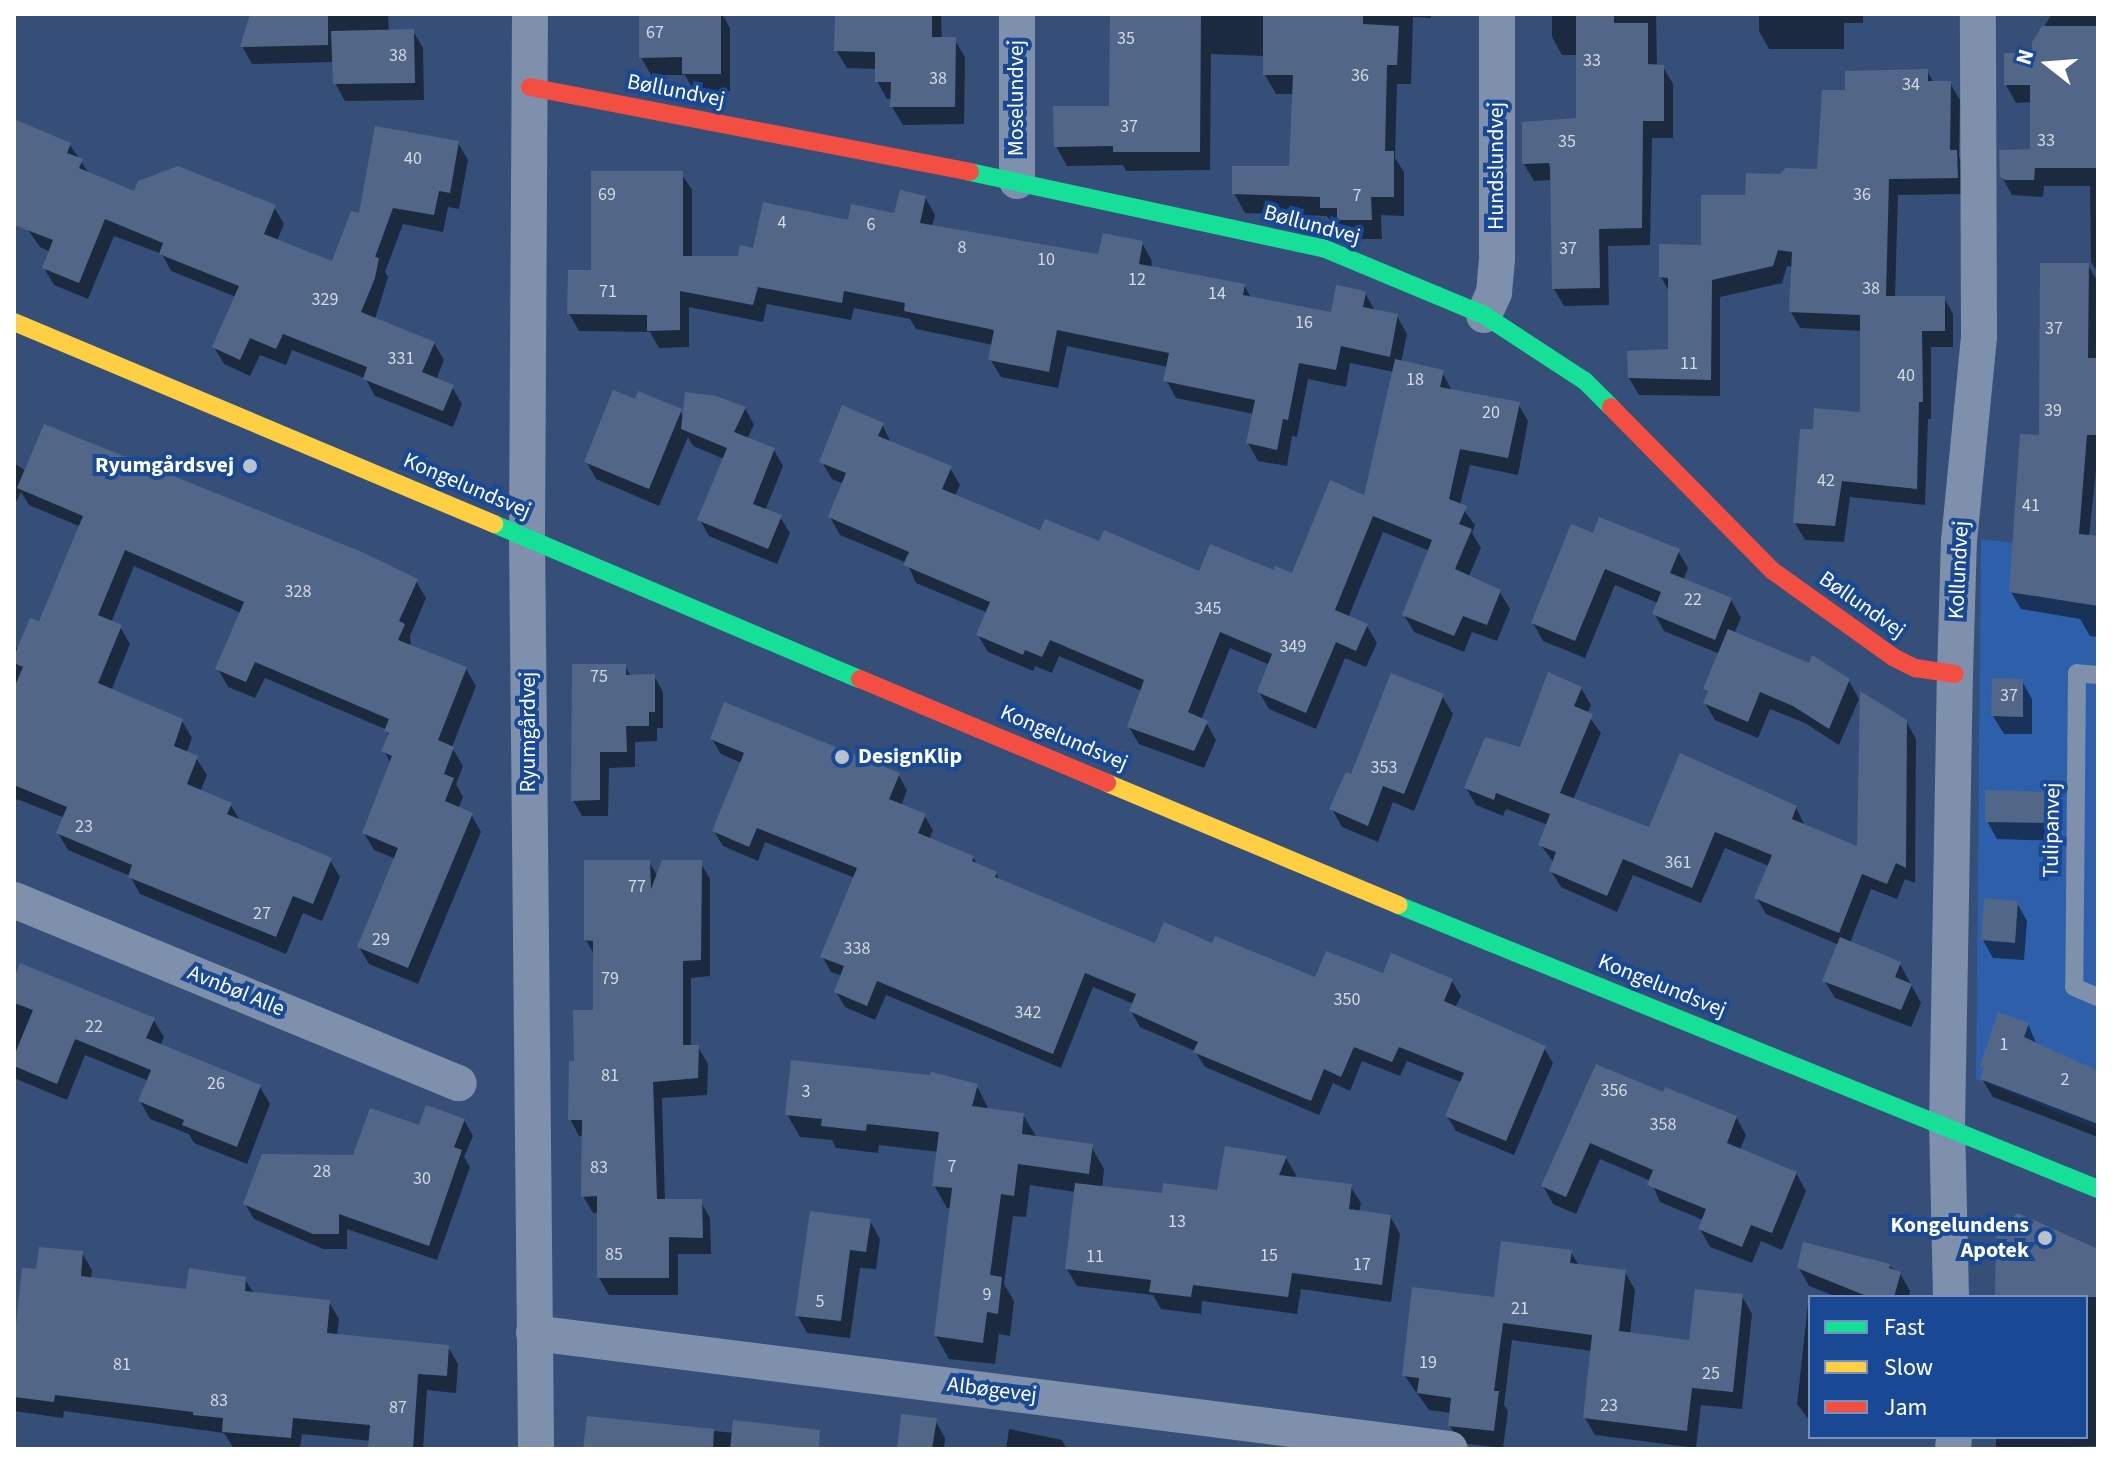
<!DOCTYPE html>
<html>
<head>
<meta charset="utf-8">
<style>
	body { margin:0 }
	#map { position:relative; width:2112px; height:1463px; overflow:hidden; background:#354f78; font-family:"Source Sans 3",sans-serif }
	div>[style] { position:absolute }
	.green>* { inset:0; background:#2d5faa }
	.shadow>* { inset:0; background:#0007 }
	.building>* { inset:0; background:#526787 }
	.lane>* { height:18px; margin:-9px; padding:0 9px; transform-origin:9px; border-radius:9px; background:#7e90ab }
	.street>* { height:36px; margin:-18px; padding:0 18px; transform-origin:18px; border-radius:18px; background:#7e90ab }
	.fast>* { height:18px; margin:-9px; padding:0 9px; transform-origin:9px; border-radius:9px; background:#16e098 }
	.slow>* { height:18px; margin:-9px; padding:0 9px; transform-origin:9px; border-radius:9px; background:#ffcf43 }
	.jam>* { height:18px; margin:-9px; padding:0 9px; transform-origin:9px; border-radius:9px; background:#f24e42 }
	.dots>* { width:22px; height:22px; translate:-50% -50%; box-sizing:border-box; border:4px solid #194994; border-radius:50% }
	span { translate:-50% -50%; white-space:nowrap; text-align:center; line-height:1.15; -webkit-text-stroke:8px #194994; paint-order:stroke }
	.number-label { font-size:18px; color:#d4d9e1 }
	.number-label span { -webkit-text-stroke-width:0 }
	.street-label { font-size:22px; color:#fff }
	.poi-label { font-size:22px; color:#fff; font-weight:700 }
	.right { translate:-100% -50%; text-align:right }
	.left { translate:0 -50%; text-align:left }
	.frame { position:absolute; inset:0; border:16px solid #fff; pointer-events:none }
	.legend { position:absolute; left:1808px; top:1295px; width:280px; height:144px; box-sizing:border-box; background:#194994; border:2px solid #7592bf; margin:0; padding:10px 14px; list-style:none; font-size:24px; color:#fff }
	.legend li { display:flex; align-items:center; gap:16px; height:40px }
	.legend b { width:40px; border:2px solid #7592bf }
	.north { position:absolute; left:2008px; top:24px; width:80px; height:80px; -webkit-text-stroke:6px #194994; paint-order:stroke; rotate:287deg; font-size:22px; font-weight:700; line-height:32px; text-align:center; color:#fff }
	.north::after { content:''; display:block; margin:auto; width:28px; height:36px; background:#fff; clip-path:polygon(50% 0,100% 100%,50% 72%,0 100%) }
</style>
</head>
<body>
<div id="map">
	<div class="green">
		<i style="clip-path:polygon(1981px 539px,2098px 553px,2098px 1129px,1976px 1079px)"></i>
	</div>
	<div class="shadow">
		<i style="clip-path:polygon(252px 14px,388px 14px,389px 32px,413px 31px,423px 48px,424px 100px,345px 101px,335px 83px,334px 62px,252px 64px,242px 46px)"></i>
		<i style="clip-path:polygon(641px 14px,722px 14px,730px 28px,730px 91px,694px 91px,685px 75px,651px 75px,641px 57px)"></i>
		<i style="clip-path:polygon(837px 14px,941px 14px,942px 39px,954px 39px,965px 57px,964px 124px,903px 125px,892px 107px,892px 99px,887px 99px,877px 81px,877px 69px,847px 68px,836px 50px)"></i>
		<i style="clip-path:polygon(1112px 14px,1431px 14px,1431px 18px,1413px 17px,1411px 84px,1397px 84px,1395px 158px,1404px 172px,1404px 216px,1381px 215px,1382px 239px,1350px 239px,1343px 227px,1333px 227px,1327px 216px,1245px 213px,1234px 193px,1291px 168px,1294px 94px,1276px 94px,1265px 75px,1265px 56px,1211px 54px,1210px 170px,1126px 171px,1123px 165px,1067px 166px,1056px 146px,1111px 108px)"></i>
		<i style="clip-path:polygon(1552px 14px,1656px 14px,1657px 67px,1663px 67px,1673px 84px,1673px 138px,1652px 138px,1650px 245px,1608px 246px,1609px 305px,1564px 306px,1554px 289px,1552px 180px,1534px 181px,1524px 164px,1578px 120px,1578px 55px,1562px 55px,1552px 37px)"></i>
		<i style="clip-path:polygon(1759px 14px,1863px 14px,1863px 23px,1844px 23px,1844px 49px,1769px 49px,1759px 31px)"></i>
		<i style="clip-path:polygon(2052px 14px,2098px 14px,2098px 273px,2091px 262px,2090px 186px,2044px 186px,2043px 197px,2012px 195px,2002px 177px,2032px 151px,2032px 102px,2016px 103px,2006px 85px,2033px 55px,2034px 42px)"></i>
		<i style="clip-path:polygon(1927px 71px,1934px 83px,1950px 83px,1960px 100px,1959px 157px,1966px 169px,1966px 194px,1898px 195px,1895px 298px,1944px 298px,1953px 314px,1953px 347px,1931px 347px,1931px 419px,1928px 419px,1925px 505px,1850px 497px,1844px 542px,1805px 540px,1795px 523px,1815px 432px,1862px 414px,1862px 331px,1800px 328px,1791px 312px,1793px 267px,1787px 266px,1782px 283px,1720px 297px,1720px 396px,1639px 395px,1629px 378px,1670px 351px,1670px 293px,1661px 277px,1703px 247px,1747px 197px,1781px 176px,1819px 171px,1847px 92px)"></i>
		<i style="clip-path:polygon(14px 121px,70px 145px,90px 175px,136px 193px,274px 207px,284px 224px,277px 241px,334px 263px,360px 216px,458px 143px,468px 160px,459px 209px,448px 207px,443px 232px,403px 224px,385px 272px,388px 277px,375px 319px,434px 343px,444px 360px,436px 380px,452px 387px,462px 404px,453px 427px,375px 396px,365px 378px,292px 350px,286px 365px,260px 355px,250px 376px,224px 364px,214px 347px,236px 297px,171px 271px,162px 254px,114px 236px,88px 299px,54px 285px,44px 268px,50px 252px,40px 247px,14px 210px)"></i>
		<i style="clip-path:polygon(681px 173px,692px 190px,692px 258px,739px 258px,755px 250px,850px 222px,896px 215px,925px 197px,935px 215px,932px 227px,1100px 256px,1142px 243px,1152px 261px,1151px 268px,1244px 285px,1251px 298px,1332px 314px,1365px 293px,1375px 311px,1397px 316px,1407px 334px,1401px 363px,1442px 372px,1452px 391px,1518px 404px,1528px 421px,1518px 475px,1470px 465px,1460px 505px,1475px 525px,1472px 533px,1481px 548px,1468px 578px,1500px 592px,1510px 609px,1497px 641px,1472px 632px,1464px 652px,1414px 632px,1404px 615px,1430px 551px,1383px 532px,1348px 618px,1367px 626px,1377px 643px,1366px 667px,1345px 658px,1316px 729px,1269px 709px,1259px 692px,1270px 665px,1230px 648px,1201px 720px,1206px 722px,1216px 740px,1204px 768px,1139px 744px,1129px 727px,1142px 691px,1059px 656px,1052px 673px,1035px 666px,1033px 671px,988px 652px,978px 635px,988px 613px,916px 583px,907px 563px,840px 535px,830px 517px,844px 484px,832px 479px,822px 462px,882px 424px,891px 443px,950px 468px,960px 485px,955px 496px,1042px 533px,1100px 544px,1200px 573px,1293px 576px,1365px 497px,1394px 372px,1350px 363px,1346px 387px,1308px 379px,1297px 437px,1292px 436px,1287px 466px,1258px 461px,1248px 443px,1254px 414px,1176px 398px,1166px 380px,1168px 367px,1067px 346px,1058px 388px,1001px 377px,990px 359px,993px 345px,916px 329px,910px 319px,854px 308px,851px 320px,767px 304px,763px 322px,689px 307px,689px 347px,659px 348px,650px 332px,579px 331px,569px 313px,593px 272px)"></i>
		<i style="clip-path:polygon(2088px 265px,2098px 282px,2098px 452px,2089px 537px,2098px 538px,2098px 637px,2090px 636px,2080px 619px,2021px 609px,2011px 592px,2041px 437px)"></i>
		<i style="clip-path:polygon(636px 401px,680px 411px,684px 418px,745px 408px,754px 425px,747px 439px,774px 450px,783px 466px,765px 511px,780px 517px,790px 533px,777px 564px,709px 536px,700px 520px,724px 459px,693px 446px,688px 437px,659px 506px,596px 479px,586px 461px)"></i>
		<i style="clip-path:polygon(14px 463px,26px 471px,416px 581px,426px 598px,410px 636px,411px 647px,466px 669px,476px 686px,452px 747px,463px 766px,456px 784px,463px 797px,458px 809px,471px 814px,481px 832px,418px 984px,369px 964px,359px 947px,396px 859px,374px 850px,364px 833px,391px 764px,384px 751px,389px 736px,385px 729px,265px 678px,255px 698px,228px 687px,218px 669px,241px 613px,134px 566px,111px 623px,120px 627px,130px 644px,111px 691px,182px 721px,192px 738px,186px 754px,196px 758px,207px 775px,200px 792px,230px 804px,241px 822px,330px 860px,340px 877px,322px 921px,303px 913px,286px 954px,140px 894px,130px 876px,68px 850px,58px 833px,65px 818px,17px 799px,14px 806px,14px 646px,19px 649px,40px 624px,81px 527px,29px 505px,21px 492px,14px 506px)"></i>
		<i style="clip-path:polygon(1594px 535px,1678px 551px,1688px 568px,1683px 580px,1731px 600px,1741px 618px,1734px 634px,1849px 681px,1859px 699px,1839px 745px,1805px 723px,1770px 709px,1758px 738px,1715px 720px,1705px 703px,1709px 694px,1706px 689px,1720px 654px,1664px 631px,1654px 613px,1658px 603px,1615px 585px,1585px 658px,1543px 641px,1533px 623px)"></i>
		<i style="clip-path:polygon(625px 666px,631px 677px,654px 676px,663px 692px,663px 728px,657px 728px,657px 741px,635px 742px,635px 767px,609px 768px,608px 816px,582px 816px,573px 800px)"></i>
		<i style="clip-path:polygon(2022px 681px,2032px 699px,2032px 734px,2004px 734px,1993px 716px)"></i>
		<i style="clip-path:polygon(1581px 688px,1591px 705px,1587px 714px,1601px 733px,1573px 800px,1650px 830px,1796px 807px,1805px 826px,1859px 849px,1906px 721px,1916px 739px,1915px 883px,1905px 879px,1897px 899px,1871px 889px,1850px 943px,1900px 964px,1921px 1003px,1911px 1027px,1835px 998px,1824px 980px,1839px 945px,1766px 914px,1756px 897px,1769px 866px,1725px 848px,1701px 903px,1633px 875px,1617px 912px,1561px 887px,1551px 871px,1554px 863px,1540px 844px,1548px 825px,1506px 809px,1503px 816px,1476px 805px,1466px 788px,1521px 749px)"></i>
		<i style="clip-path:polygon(1442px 696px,1453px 714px,1414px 811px,1393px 802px,1378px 842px,1342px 827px,1332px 809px,1352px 777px)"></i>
		<i style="clip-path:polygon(712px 739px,898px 774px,907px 790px,901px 806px,924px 815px,933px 830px,929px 840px,973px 857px,978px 866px,996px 873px,1000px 881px,1156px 945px,1214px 946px,1317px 979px,1384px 975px,1452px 981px,1461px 996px,1455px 1008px,1544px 1048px,1553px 1063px,1514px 1155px,1456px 1131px,1447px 1116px,1461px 1082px,1407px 1061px,1400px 1076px,1362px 1061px,1350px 1091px,1333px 1083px,1319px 1115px,1205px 1067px,1195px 1051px,1140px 1027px,1131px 1011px,1134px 1004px,1093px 987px,1061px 1068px,886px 995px,875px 1020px,845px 1007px,836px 992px,842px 976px,831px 972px,822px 956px,855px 878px,765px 842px,758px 861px,723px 846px,714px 831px,742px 763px,721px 754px)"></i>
		<i style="clip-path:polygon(2051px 794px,2061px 812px,2060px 841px,1997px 839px,1987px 821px)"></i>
		<i style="clip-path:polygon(649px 862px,658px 877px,700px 862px,710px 879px,710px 976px,691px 978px,691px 1047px,698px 1047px,708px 1064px,707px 1095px,662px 1098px,665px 1201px,700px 1201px,710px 1218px,711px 1254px,678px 1254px,678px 1295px,609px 1295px,599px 1278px,599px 1213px,593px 1213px,583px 1196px,584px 1136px,579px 1136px,570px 1119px,576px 1063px,595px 1012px,595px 956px,586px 940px)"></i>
		<i style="clip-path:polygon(2017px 903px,2027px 921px,2024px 960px,1993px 958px,1983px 940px)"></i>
		<i style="clip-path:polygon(14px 981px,153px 1019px,164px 1037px,160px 1046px,260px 1087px,270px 1104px,247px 1164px,194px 1143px,189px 1134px,150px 1119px,140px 1101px,149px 1081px,85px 1055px,67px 1100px,14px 1078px)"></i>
		<i style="clip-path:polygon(2028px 1024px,2037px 1045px,2098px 1073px,2098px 1137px,1993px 1097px,1982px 1079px,1985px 1071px,1983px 1066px)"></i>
		<i style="clip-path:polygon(1597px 1066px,1664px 1095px,1736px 1117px,1746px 1135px,1740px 1150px,1796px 1173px,1806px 1191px,1782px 1250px,1761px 1241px,1752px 1263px,1710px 1247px,1700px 1229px,1703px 1220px,1660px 1202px,1651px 1181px,1600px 1159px,1576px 1214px,1553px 1204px,1543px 1186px)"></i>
		<i style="clip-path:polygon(977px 1086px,989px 1110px,1023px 1115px,1037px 1138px,1091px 1146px,1104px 1169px,1102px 1188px,1163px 1195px,1219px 1193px,1286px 1158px,1296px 1175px,1294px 1179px,1350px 1186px,1361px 1203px,1359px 1212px,1390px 1216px,1400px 1234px,1391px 1302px,1301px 1289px,1297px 1314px,1202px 1301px,1201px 1314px,1161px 1309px,1153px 1295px,1077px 1286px,1067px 1269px,1076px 1192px,1030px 1185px,1026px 1217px,1013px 1216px,1004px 1284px,1014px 1301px,1010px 1336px,999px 1334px,995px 1364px,949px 1359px,936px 1336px,952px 1208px,947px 1208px,934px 1185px,939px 1152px,879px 1145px,878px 1153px,836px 1148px,832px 1140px,800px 1137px,787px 1114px)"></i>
		<i style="clip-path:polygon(464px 1120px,473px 1136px,464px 1157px,470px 1167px,437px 1260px,347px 1229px,347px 1249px,323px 1249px,254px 1219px,245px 1204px,420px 1128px)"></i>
		<i style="clip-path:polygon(870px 1221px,880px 1239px,876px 1269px,860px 1268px,850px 1338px,807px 1333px,797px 1315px)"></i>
		<i style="clip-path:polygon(2098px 1251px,2098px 1446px,1996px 1449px,1996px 1437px,2086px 1437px,2086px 1297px,1997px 1297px)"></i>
		<i style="clip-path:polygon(1571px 1252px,1579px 1266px,1625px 1272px,1635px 1290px,1630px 1334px,1691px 1342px,1742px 1296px,1752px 1314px,1742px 1409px,1701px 1405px,1696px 1448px,1595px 1435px,1585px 1418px,1592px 1351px,1512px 1340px,1504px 1405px,1508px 1411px,1503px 1448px,1460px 1443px,1450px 1426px,1451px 1413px,1429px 1410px,1404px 1375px,1496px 1299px)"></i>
		<i style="clip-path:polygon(82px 1253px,92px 1270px,91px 1279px,188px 1291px,191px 1270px,245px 1279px,254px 1294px,329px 1302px,339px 1319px,337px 1336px,448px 1347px,458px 1364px,456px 1393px,427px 1390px,423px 1449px,370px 1449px,371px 1441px,302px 1434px,300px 1449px,234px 1449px,224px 1433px,64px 1411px,63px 1418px,14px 1411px,14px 1335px,38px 1271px)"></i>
		<i style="clip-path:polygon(1889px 1266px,1900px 1273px,1910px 1291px,1909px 1297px,1837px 1297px,1809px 1286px,1799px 1268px)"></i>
		<i style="clip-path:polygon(1808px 1304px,1810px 1304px,1810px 1421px,1797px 1404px)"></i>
		<i style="clip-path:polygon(589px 1418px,734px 1433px,818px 1449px,586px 1449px)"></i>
		<i style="clip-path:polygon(935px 1420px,945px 1438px,944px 1449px,899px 1449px)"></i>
		<i style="clip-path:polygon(1009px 1429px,1062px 1440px,1067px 1449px,1006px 1449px)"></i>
	</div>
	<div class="building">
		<i style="clip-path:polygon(250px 14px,328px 14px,328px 45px,240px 47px)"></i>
		<i style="clip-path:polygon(639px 14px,721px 14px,721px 74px,682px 74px,682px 57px,639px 58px)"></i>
		<i style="clip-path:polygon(835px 14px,932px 14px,932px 37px,956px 37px,955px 107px,890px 107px,891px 82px,875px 82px,875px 52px,834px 51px)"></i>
		<i style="clip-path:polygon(1110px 14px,1201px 14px,1200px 152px,1113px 152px,1113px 146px,1054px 147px,1053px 106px,1109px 106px)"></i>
		<i style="clip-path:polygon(1263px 14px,1363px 14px,1363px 24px,1399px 26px,1397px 65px,1387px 65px,1385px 151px,1394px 151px,1394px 197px,1371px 197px,1372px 220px,1337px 220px,1337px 208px,1320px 208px,1320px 197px,1232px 194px,1232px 166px,1289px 166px,1293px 75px,1263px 75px)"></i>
		<i style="clip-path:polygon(1583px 14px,1614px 14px,1614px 23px,1648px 23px,1648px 64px,1664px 65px,1664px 121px,1643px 121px,1642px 228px,1599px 229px,1600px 288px,1552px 289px,1550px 167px,1549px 163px,1522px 164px,1522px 122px,1576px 118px,1576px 15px)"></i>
		<i style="clip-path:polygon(2042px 26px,2098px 26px,2098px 168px,2035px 168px,2034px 180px,2005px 180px,2000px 177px,1999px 150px,2030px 149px,2030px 85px,2004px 85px,2004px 53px,2032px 53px,2032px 42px)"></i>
		<i style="clip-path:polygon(414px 29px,415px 83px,333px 84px,331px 31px)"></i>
		<i style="clip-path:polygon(1928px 69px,1928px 81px,1951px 81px,1950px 150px,1957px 150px,1958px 178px,1889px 179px,1886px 296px,1945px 296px,1945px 331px,1922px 331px,1923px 402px,1919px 402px,1917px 489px,1842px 481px,1835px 526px,1793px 523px,1800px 429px,1813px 429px,1814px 408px,1860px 412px,1860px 315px,1789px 312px,1792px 252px,1778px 250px,1773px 266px,1712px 280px,1711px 380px,1628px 378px,1627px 351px,1668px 349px,1668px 278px,1659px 277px,1659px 244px,1701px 245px,1701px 195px,1745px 195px,1746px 173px,1780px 174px,1786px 168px,1817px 169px,1822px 90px,1845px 90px,1845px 71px)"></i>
		<i style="clip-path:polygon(14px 119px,71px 143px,67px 153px,83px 159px,79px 168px,134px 191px,138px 181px,178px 166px,276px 205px,264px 234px,332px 261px,351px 211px,359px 213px,375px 126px,459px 141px,450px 193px,439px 191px,434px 215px,393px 208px,375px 257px,379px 258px,375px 278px,361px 312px,435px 342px,422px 372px,454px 385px,443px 411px,363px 379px,367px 367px,283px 334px,276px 349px,250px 338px,240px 360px,212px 347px,239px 286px,159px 254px,163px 243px,105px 219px,79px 283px,42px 268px,53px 240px,14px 225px)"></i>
		<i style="clip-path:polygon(591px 171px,683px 171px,683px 256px,738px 256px,740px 245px,753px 248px,763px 202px,848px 220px,851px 204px,894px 213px,900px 190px,926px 196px,920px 223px,1098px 254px,1103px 233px,1143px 241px,1139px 264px,1245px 284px,1243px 295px,1331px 312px,1336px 285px,1361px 290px,1366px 292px,1363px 307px,1398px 314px,1390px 357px,1341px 346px,1336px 370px,1299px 363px,1288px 420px,1283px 419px,1277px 450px,1246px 443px,1255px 400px,1163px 381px,1169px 353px,1057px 330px,1049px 372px,988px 360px,994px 330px,904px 311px,905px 303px,844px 291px,842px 303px,758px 287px,753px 305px,680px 291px,680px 330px,647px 331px,647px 315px,567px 314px,568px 270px,591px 270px)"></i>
		<i style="clip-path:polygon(2040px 263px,2089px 263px,2088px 358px,2098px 358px,2098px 435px,2087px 435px,2079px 534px,2098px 536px,2098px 606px,2009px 592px,2020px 434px,2039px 435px)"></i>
		<i style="clip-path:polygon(1395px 359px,1444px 370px,1440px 387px,1520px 402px,1508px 458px,1460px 449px,1449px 499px,1467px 506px,1459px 524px,1472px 529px,1455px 569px,1501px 590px,1487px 625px,1463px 616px,1454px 636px,1402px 615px,1432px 540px,1373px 516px,1335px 610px,1368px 624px,1356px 651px,1336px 642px,1306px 713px,1257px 692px,1272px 654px,1220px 632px,1188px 712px,1208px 721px,1194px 751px,1127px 727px,1144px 680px,1050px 640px,1042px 657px,1025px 650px,1023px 655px,976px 635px,990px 602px,903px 565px,909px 552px,828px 517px,846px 473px,819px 462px,842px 405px,884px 423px,878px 436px,952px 466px,942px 489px,1040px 530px,1045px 519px,1099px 541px,1104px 530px,1199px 571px,1210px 544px,1274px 570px,1275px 566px,1292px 573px,1330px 480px,1364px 495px)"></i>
		<i style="clip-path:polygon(613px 390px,635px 399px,638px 391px,682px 409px,649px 489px,584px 462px)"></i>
		<i style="clip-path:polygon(685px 392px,716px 396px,746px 407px,734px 432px,775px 448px,753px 504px,782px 515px,768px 549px,697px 520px,727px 448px,681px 429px)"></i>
		<i style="clip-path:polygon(44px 424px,362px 552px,418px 579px,399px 621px,405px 624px,398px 640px,467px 667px,438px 740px,454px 747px,444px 774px,454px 778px,445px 801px,473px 813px,408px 968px,357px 947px,398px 848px,362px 833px,392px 756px,381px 751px,389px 733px,384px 731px,389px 719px,255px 662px,246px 682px,215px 669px,244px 602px,125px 550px,98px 615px,122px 625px,98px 683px,183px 719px,174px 746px,198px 756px,187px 784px,232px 803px,227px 814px,332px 858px,313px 904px,293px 896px,276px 937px,128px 877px,132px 865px,56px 833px,67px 807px,14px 785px,14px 688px,23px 667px,14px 663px,14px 656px,30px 618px,39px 621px,83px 516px,17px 488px)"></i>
		<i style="clip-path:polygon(1599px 517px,1680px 549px,1670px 573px,1732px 598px,1715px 640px,1652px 614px,1661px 592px,1605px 569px,1575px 641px,1531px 623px,1571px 524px,1593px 533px)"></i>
		<i style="clip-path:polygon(1728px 629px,1809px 663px,1812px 655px,1850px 679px,1829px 729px,1793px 706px,1760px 692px,1748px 722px,1703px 703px,1708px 691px,1703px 689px)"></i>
		<i style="clip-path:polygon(572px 664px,626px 664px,626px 675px,655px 674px,655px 712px,649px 712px,649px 726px,626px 726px,627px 752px,600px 752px,600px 800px,571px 801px)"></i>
		<i style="clip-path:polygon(1548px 672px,1582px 687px,1574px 706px,1593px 714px,1560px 793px,1649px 827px,1680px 753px,1797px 806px,1792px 819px,1857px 846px,1860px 691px,1907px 720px,1906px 868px,1896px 863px,1887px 884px,1862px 874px,1839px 933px,1754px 898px,1772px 855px,1715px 832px,1692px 888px,1623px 859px,1607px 896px,1549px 871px,1556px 852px,1538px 845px,1550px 814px,1496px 793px,1494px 800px,1464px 788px,1485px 737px,1520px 747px)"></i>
		<i style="clip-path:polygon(1391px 673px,1444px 694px,1404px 794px,1383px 786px,1368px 826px,1329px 809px,1346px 772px,1351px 774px)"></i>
		<i style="clip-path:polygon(1992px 678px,2023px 679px,2023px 717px,1991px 716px)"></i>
		<i style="clip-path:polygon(724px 702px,900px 773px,889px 799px,926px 814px,918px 833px,974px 856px,972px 861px,997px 872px,995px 877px,1155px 943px,1164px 922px,1212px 943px,1215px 936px,1315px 977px,1326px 951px,1383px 973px,1391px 953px,1453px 979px,1444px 1001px,1546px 1046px,1506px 1141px,1445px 1116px,1464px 1073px,1399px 1047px,1392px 1062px,1354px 1047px,1341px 1077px,1324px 1069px,1311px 1101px,1193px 1052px,1198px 1042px,1129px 1011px,1136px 994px,1085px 973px,1053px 1054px,877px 981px,867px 1006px,834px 992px,844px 966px,820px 957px,857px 868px,757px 828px,749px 847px,712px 831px,744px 753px,710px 739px)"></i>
		<i style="clip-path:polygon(1985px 790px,2052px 792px,2051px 823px,1985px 822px)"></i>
		<i style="clip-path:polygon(584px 860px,650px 860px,651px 889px,662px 860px,702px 860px,701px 960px,683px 961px,683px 1045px,699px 1045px,698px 1078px,653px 1082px,657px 1199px,702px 1199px,703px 1238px,669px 1237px,669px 1278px,597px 1278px,597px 1196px,581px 1197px,582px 1120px,568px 1120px,569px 1061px,574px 1061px,573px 1010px,593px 1010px,593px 941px,584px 940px)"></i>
		<i style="clip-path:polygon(1984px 898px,2018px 901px,2015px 943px,1981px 940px)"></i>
		<i style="clip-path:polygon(1840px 937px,1901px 962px,1895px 977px,1912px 984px,1901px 1010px,1822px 981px)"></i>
		<i style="clip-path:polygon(20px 963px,155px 1018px,146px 1038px,261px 1085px,237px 1147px,182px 1125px,184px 1120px,138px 1101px,151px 1070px,75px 1039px,57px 1084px,14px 1066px,14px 1056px,33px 1010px,14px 1003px,14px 978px)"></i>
		<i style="clip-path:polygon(1998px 1012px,2029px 1023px,2024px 1037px,2098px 1071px,2098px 1124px,1980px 1079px,1984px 1068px,1980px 1066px)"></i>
		<i style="clip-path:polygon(791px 1060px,929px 1075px,931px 1072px,978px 1084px,972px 1106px,1024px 1113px,1022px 1134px,1093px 1144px,1089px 1174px,1018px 1164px,1014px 1196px,1001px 1194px,990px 1275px,1002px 1277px,998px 1314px,987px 1312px,983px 1343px,934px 1336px,952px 1188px,932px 1186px,939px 1132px,867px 1124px,866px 1131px,821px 1126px,822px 1119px,785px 1115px)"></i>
		<i style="clip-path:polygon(1596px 1064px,1663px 1092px,1665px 1087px,1737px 1116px,1727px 1143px,1797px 1172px,1772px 1233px,1751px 1225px,1742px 1247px,1698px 1229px,1706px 1209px,1647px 1185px,1653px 1170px,1590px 1143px,1566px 1197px,1541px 1186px)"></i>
		<i style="clip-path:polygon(426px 1105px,465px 1119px,454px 1147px,462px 1150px,429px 1246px,339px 1214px,339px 1234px,313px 1234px,243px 1204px,262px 1154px,353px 1155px,370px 1108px,419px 1125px)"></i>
		<i style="clip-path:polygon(1225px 1146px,1287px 1156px,1279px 1175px,1352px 1184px,1349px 1209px,1391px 1215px,1382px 1285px,1292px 1273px,1288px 1297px,1193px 1285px,1191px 1297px,1149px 1292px,1151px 1280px,1065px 1269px,1075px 1183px,1162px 1193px,1163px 1183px,1217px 1190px)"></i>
		<i style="clip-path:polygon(810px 1211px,871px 1219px,866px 1252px,850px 1250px,841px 1321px,795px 1316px)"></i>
		<i style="clip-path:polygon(2018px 1213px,2098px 1249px,2098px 1297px,1995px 1297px,1996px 1231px)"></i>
		<i style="clip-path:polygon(1501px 1241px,1572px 1250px,1570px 1263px,1626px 1270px,1619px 1331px,1689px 1340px,1695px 1289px,1743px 1294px,1733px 1392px,1692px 1388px,1687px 1431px,1583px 1418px,1592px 1335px,1503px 1323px,1494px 1391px,1499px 1391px,1494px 1431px,1448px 1426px,1451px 1398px,1417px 1393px,1419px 1378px,1402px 1376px,1412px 1287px,1494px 1297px)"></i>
		<i style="clip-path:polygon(1803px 1242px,1890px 1264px,1889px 1268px,1901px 1272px,1894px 1297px,1869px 1297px,1797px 1268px)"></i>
		<i style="clip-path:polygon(39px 1247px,83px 1251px,81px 1276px,186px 1289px,189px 1268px,246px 1277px,245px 1291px,330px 1300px,327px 1333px,449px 1345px,447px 1376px,418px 1374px,413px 1449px,368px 1449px,370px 1425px,293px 1418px,291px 1438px,222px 1432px,223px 1418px,193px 1415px,193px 1412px,55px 1395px,54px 1402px,14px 1397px,14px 1343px,22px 1268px,36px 1269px)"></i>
		<i style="clip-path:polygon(901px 1414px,937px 1418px,932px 1449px,897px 1449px)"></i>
		<i style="clip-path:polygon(587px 1416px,714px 1429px,713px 1449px,583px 1449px)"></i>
		<i style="clip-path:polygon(733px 1420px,820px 1430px,819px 1449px,730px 1449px)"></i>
	</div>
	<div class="lane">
		<i style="left:2098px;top:675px;width:21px;rotate:-175deg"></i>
		<i style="left:2077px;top:673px;width:314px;rotate:90.5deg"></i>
		<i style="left:2074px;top:987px;width:26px;rotate:23deg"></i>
	</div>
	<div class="street">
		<i style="left:530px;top:14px;width:523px;rotate:90.33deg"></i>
		<i style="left:527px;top:537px;width:912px;rotate:89.43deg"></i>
		<i style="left:1017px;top:14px;width:167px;rotate:90deg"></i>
		<i style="left:1484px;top:315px;width:24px;rotate:-66deg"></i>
		<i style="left:1494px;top:293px;width:35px;rotate:-85deg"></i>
		<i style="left:1497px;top:258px;width:244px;rotate:-90deg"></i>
		<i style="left:14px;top:900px;width:481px;rotate:22.4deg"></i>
		<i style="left:1951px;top:1297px;width:170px;rotate:-91.3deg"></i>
		<i style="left:1947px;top:1127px;width:453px;rotate:-89deg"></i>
		<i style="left:1955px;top:674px;width:133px;rotate:-88.3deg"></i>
		<i style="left:1959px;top:541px;width:205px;rotate:-84.4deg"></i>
		<i style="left:1979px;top:337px;width:323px;rotate:-90.2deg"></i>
		<i style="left:534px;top:1333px;width:923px;rotate:7.22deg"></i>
		<i style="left:1953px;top:1449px;width:12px;rotate:-85deg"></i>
	</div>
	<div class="fast">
		<i style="left:970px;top:172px;width:361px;rotate:12.2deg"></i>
		<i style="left:1323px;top:248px;width:174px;rotate:22.6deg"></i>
		<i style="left:1484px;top:315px;width:121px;rotate:33.2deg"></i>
		<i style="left:1585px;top:381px;width:37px;rotate:45deg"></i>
		<i style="left:494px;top:524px;width:397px;rotate:23deg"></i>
		<i style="left:1398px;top:905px;width:755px;rotate:22.08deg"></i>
	</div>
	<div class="slow">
		<i style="left:14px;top:322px;width:521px;rotate:22.82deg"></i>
		<i style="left:1107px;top:783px;width:316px;rotate:22.7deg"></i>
	</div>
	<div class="jam">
		<i style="left:530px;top:87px;width:448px;rotate:10.9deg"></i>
		<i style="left:1611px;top:407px;width:231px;rotate:45.4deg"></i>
		<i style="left:1773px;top:571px;width:148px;rotate:35.6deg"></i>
		<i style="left:1893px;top:657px;width:25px;rotate:27deg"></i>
		<i style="left:1915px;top:668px;width:40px;rotate:8.5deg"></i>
		<i style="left:860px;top:679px;width:268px;rotate:22.8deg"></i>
	</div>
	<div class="dots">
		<i style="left:250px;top:466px;background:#b8c1d0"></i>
		<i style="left:842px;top:757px;background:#b8c1d0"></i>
		<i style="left:2045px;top:1238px;background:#b8c1d0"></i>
	</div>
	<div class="number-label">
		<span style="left:655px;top:33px">67</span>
		<span style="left:1126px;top:39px">35</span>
		<span style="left:398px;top:56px">38</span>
		<span style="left:1592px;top:61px">33</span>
		<span style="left:1360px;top:76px">36</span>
		<span style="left:938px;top:79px">38</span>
		<span style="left:1911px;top:85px">34</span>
		<span style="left:1129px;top:127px">37</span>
		<span style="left:2046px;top:141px">33</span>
		<span style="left:1567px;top:142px">35</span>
		<span style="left:413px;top:159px">40</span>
		<span style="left:607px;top:195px">69</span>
		<span style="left:1862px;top:195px">36</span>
		<span style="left:1357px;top:196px">7</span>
		<span style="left:782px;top:223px">4</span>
		<span style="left:871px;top:225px">6</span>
		<span style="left:962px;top:248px">8</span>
		<span style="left:1568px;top:249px">37</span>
		<span style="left:1046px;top:260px">10</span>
		<span style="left:1137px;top:280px">12</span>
		<span style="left:1871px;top:289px">38</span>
		<span style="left:608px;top:292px">71</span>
		<span style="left:1217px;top:294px">14</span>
		<span style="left:325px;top:300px">329</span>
		<span style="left:1304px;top:323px">16</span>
		<span style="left:2054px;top:329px">37</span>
		<span style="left:401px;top:359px">331</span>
		<span style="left:1689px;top:364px">11</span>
		<span style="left:1906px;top:376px">40</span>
		<span style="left:1415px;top:380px">18</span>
		<span style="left:2053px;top:411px">39</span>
		<span style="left:1491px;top:413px">20</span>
		<span style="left:1826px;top:481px">42</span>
		<span style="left:2031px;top:506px">41</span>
		<span style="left:298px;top:592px">328</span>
		<span style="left:1693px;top:600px">22</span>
		<span style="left:1208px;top:609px">345</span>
		<span style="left:1293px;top:647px">349</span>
		<span style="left:599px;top:677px">75</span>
		<span style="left:2009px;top:696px">37</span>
		<span style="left:1384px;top:768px">353</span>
		<span style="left:84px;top:827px">23</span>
		<span style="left:1678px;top:863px">361</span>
		<span style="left:637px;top:887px">77</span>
		<span style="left:262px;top:914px">27</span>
		<span style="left:381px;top:940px">29</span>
		<span style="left:857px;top:949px">338</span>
		<span style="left:610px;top:979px">79</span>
		<span style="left:1347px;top:1000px">350</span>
		<span style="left:1028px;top:1013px">342</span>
		<span style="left:94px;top:1027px">22</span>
		<span style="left:2004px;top:1045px">1</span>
		<span style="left:610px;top:1076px">81</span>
		<span style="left:2065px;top:1080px">2</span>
		<span style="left:216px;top:1084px">26</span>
		<span style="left:1614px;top:1091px">356</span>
		<span style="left:806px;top:1092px">3</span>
		<span style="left:1663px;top:1125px">358</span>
		<span style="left:952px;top:1167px">7</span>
		<span style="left:599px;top:1168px">83</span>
		<span style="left:322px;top:1172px">28</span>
		<span style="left:422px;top:1179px">30</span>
		<span style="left:1177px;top:1222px">13</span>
		<span style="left:614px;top:1255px">85</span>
		<span style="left:1269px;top:1256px">15</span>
		<span style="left:1095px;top:1257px">11</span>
		<span style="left:1362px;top:1265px">17</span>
		<span style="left:987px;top:1295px">9</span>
		<span style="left:820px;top:1302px">5</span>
		<span style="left:1520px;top:1309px">21</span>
		<span style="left:1428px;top:1363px">19</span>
		<span style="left:122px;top:1365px">81</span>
		<span style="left:1711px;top:1374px">25</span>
		<span style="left:219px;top:1401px">83</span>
		<span style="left:1609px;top:1406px">23</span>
		<span style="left:398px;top:1408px">87</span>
	</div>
	<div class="street-label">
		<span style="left:676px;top:91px;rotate:11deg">Bøllundvej</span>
		<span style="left:1017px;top:98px;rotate:-90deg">Moselundvej</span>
		<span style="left:1497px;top:166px;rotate:-90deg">Hundslundvej</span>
		<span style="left:1312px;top:225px;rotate:15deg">Bøllundvej</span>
		<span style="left:467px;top:486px;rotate:23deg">Kongelundsvej</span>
		<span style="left:1959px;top:570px;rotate:-87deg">Kollundvej</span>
		<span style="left:1862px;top:605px;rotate:35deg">Bøllundvej</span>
		<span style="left:529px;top:732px;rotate:-90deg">Ryumgårdvej</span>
		<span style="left:1064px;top:738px;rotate:23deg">Kongelundsvej</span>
		<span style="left:2052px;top:830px;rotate:-89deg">Tulipanvej</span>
		<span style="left:1662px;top:986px;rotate:22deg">Kongelundsvej</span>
		<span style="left:236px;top:991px;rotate:22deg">Avnbøl Alle</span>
		<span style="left:992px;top:1390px;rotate:7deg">Albøgevej</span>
	</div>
	<div class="poi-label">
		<span class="right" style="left:234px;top:466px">Ryumgårdsvej</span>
		<span class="left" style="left:858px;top:757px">DesignKlip</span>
		<span class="right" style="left:2029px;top:1238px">Kongelundens<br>Apotek</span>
	</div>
	<div class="frame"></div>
	<ul class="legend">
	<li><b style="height:10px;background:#16e098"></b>Fast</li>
	<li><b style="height:10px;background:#ffcf43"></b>Slow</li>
	<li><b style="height:10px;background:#f24e42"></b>Jam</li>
	</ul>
	<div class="north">N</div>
</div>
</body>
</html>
